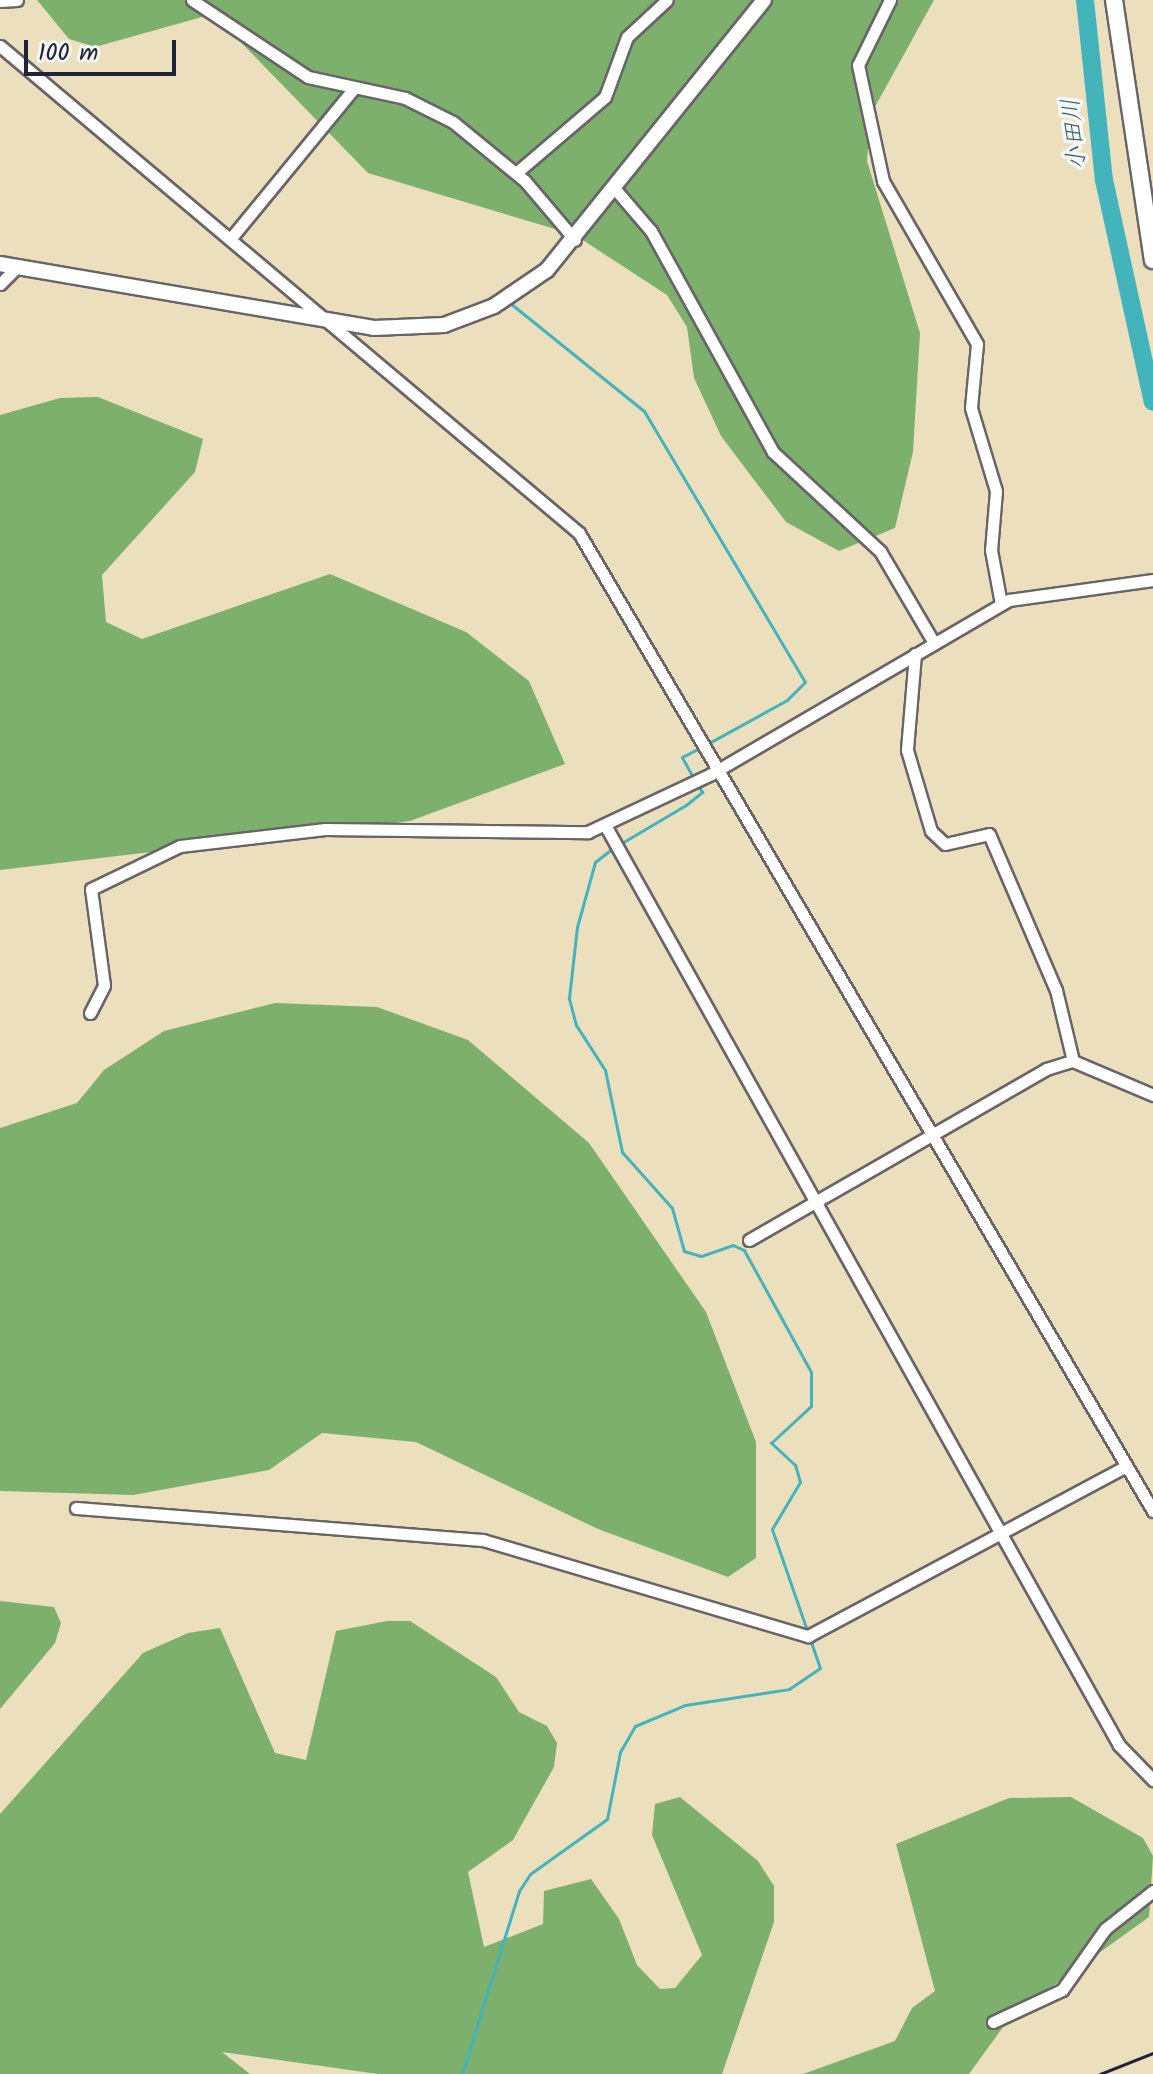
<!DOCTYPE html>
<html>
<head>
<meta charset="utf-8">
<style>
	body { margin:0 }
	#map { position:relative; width:1153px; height:2074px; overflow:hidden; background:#ecdfbd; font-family:Kalam,"Klee One",sans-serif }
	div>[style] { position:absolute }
	.forest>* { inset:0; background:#7db06c }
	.stream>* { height:3px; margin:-1.5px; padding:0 1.5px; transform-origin:1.5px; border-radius:1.5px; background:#44b4bc }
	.river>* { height:18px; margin:-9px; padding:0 9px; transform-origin:9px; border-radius:9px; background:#44b4bc }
	.roads { filter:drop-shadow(2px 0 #696468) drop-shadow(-2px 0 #696468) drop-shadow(0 2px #696468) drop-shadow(0 -2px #696468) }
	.minor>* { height:11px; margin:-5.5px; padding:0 5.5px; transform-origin:5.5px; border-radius:5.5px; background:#fff }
	.tertiary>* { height:14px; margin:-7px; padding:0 7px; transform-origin:7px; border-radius:7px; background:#fff }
	.secondary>* { height:16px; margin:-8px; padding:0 8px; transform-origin:8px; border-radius:8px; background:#fff }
	.rail>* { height:3px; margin:-1.5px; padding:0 1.5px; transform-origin:1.5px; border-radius:1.5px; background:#22223b }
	span { translate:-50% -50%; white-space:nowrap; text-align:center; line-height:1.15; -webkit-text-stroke:7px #f6f6f2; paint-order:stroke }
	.water-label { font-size:24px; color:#305c6f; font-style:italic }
	.scale { position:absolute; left:24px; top:40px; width:152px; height:36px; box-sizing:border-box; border:4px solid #22223b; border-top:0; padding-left:10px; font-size:24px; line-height:28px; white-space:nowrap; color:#22223b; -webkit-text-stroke:6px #f6f6f2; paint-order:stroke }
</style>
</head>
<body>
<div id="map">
	<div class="forest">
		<i style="clip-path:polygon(37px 0,934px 0,871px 114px,867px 161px,920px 333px,913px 452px,895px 528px,839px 551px,786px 522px,721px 436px,694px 378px,687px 327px,667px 295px,575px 235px,368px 173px,226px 27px,202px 17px,95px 47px,69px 39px)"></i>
		<i style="clip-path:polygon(98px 397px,203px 439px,195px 472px,102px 575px,106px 622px,142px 639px,330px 574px,466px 632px,529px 681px,565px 764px,410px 821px,0 870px,0 415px,60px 398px)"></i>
		<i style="clip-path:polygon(275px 1003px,377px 1007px,468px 1040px,589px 1143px,706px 1312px,756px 1442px,756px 1558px,728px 1577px,598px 1529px,416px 1442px,322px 1433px,269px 1470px,133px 1495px,0 1491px,0 1128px,77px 1103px,104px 1070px,164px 1031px)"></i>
		<i style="clip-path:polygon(0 1601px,54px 1607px,61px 1623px,55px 1643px,0 1709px)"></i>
		<i style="clip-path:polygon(387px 1621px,410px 1621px,496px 1677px,519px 1712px,547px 1726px,557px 1743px,554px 1767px,513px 1840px,468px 1872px,484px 1947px,543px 1924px,544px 1891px,591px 1879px,619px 1919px,637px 1965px,660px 1989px,675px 1988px,702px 1955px,652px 1835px,655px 1804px,680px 1797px,758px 1861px,774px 1886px,774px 1922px,722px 2074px,378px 2074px,222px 2052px,250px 2074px,0 2074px,0 1814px,143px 1653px,188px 1633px,220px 1628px,275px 1753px,306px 1760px,336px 1631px)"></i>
		<i style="clip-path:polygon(1071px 1797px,1143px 1838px,1153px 1856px,1149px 1917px,1011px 2016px,969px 2074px,803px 2074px,895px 2041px,912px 2008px,935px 1991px,896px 1844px,1009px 1798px)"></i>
	</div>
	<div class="stream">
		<i style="left:510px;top:303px;width:172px;rotate:38.9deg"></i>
		<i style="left:644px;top:411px;width:315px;rotate:59.3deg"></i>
		<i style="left:805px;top:682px;width:25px;rotate:135deg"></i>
		<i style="left:787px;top:700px;width:91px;rotate:151.2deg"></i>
		<i style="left:694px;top:779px;width:25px;rotate:-119deg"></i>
		<i style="left:682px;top:757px;width:20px;rotate:-27deg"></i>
		<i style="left:620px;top:844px;width:77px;rotate:-30.6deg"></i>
		<i style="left:686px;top:805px;width:21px;rotate:-39deg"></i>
		<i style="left:702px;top:792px;width:8px;rotate:-120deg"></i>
		<i style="left:462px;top:2074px;width:192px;rotate:-72.7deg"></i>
		<i style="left:519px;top:1891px;width:20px;rotate:-57deg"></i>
		<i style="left:530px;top:1874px;width:95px;rotate:-35.5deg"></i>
		<i style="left:607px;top:1819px;width:68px;rotate:-79deg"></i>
		<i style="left:620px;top:1752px;width:30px;rotate:-60deg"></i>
		<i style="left:635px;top:1726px;width:54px;rotate:-22.8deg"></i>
		<i style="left:685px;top:1705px;width:105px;rotate:-8.7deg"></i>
		<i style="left:789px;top:1689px;width:37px;rotate:-34deg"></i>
		<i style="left:820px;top:1668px;width:147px;rotate:-109.1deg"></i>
		<i style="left:772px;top:1529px;width:55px;rotate:-59.2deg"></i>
		<i style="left:800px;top:1482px;width:18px;rotate:-106deg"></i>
		<i style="left:795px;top:1465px;width:33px;rotate:-137deg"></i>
		<i style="left:771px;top:1443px;width:54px;rotate:-42.8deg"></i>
		<i style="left:811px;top:1406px;width:34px;rotate:-90deg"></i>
		<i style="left:811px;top:1372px;width:139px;rotate:-118.8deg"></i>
		<i style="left:744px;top:1250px;width:12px;rotate:-156deg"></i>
		<i style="left:733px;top:1245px;width:34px;rotate:161deg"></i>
		<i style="left:701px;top:1256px;width:18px;rotate:-164deg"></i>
		<i style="left:684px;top:1251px;width:45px;rotate:-105.6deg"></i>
		<i style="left:672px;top:1208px;width:75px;rotate:-131.8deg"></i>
		<i style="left:622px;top:1152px;width:84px;rotate:-101.7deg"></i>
		<i style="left:605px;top:1070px;width:54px;rotate:-122.8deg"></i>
		<i style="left:576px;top:1025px;width:28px;rotate:-105deg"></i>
		<i style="left:569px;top:998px;width:71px;rotate:-83.6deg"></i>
		<i style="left:577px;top:927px;width:67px;rotate:-74.5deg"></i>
		<i style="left:595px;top:862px;width:24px;rotate:-38deg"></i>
	</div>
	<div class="river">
		<i style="left:1085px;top:0;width:181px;rotate:84deg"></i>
		<i style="left:1104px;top:180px;width:227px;rotate:77.6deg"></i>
	</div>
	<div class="roads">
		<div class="minor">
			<i style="left:192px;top:0;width:139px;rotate:33.6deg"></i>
			<i style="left:308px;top:77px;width:99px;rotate:12.2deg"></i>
			<i style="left:405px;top:98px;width:54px;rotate:26.6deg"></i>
			<i style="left:453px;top:122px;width:93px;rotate:39.3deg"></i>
			<i style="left:525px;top:181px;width:77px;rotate:49.7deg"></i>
			<i style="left:890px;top:0;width:72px;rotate:116.2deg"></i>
			<i style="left:858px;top:65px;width:119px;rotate:77.8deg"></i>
			<i style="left:883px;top:181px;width:188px;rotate:60deg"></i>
			<i style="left:977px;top:344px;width:64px;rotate:95.4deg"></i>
			<i style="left:971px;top:408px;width:87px;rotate:73.2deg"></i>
			<i style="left:996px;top:491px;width:59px;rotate:94.8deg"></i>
			<i style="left:991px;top:550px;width:55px;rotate:79.5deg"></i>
			<i style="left:0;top:1px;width:17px;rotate:-3deg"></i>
			<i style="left:0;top:46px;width:757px;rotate:40.07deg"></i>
			<i style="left:579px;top:533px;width:1134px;rotate:59.59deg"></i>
			<i style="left:516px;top:173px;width:117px;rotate:-40.5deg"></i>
			<i style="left:605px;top:97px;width:64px;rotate:-69.9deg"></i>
			<i style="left:627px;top:37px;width:54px;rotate:-42.8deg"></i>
			<i style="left:615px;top:189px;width:55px;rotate:49.4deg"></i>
			<i style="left:651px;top:231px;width:252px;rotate:61.1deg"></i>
			<i style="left:773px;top:452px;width:146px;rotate:42.8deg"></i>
			<i style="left:880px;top:551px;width:107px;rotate:59.6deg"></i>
			<i style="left:231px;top:238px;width:194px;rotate:-50.6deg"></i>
			<i style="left:0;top:284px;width:23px;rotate:-45deg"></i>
			<i style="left:915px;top:654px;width:96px;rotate:94.8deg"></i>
			<i style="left:907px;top:750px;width:84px;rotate:73.5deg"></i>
			<i style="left:931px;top:831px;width:19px;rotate:43deg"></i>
			<i style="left:945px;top:844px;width:45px;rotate:-12.8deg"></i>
			<i style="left:989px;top:834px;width:170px;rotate:66.8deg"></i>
			<i style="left:1056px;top:990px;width:73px;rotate:76.5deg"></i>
			<i style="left:605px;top:825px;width:1054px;rotate:60.81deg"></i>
			<i style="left:1119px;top:1745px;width:49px;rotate:45.8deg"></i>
			<i style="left:90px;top:1013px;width:31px;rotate:-63deg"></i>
			<i style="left:104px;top:985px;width:97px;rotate:-97.7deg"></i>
			<i style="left:91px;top:889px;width:99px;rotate:-25.8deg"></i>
			<i style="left:180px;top:846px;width:146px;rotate:-6.7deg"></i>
			<i style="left:325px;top:829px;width:263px;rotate:0.7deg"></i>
			<i style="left:588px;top:832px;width:136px;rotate:-25.2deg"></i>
			<i style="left:711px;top:774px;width:345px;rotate:-30.3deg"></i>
			<i style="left:1009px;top:600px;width:145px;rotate:-7.9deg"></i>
			<i style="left:749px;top:1240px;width:343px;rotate:-29.9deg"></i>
			<i style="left:1046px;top:1069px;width:28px;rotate:-17deg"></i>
			<i style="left:1073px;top:1061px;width:87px;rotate:23deg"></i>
			<i style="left:76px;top:1508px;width:408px;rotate:4.5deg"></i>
			<i style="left:483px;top:1540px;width:339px;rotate:16.5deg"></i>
			<i style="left:808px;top:1636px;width:361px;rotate:-28.1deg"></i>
			<i style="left:993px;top:2022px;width:76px;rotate:-24.9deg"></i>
			<i style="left:1062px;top:1990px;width:75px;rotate:-54.8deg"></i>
			<i style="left:1105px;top:1929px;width:61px;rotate:-38.4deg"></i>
		</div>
		<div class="tertiary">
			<i style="left:0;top:264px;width:379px;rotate:9.7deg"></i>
			<i style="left:374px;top:328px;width:70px;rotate:-2.5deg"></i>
			<i style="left:444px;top:325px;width:53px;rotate:-20.8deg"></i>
			<i style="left:494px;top:306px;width:64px;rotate:-34.2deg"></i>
			<i style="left:547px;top:270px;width:346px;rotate:-51.2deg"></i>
		</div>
		<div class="secondary">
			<i style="left:1114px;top:0;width:263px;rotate:81.5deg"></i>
		</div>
	</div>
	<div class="rail">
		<i style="left:1100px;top:2074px;width:57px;rotate:-21.6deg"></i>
	</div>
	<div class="water-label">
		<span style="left:1075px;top:134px;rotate:-96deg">小田川</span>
	</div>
	<div class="scale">100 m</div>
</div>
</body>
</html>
